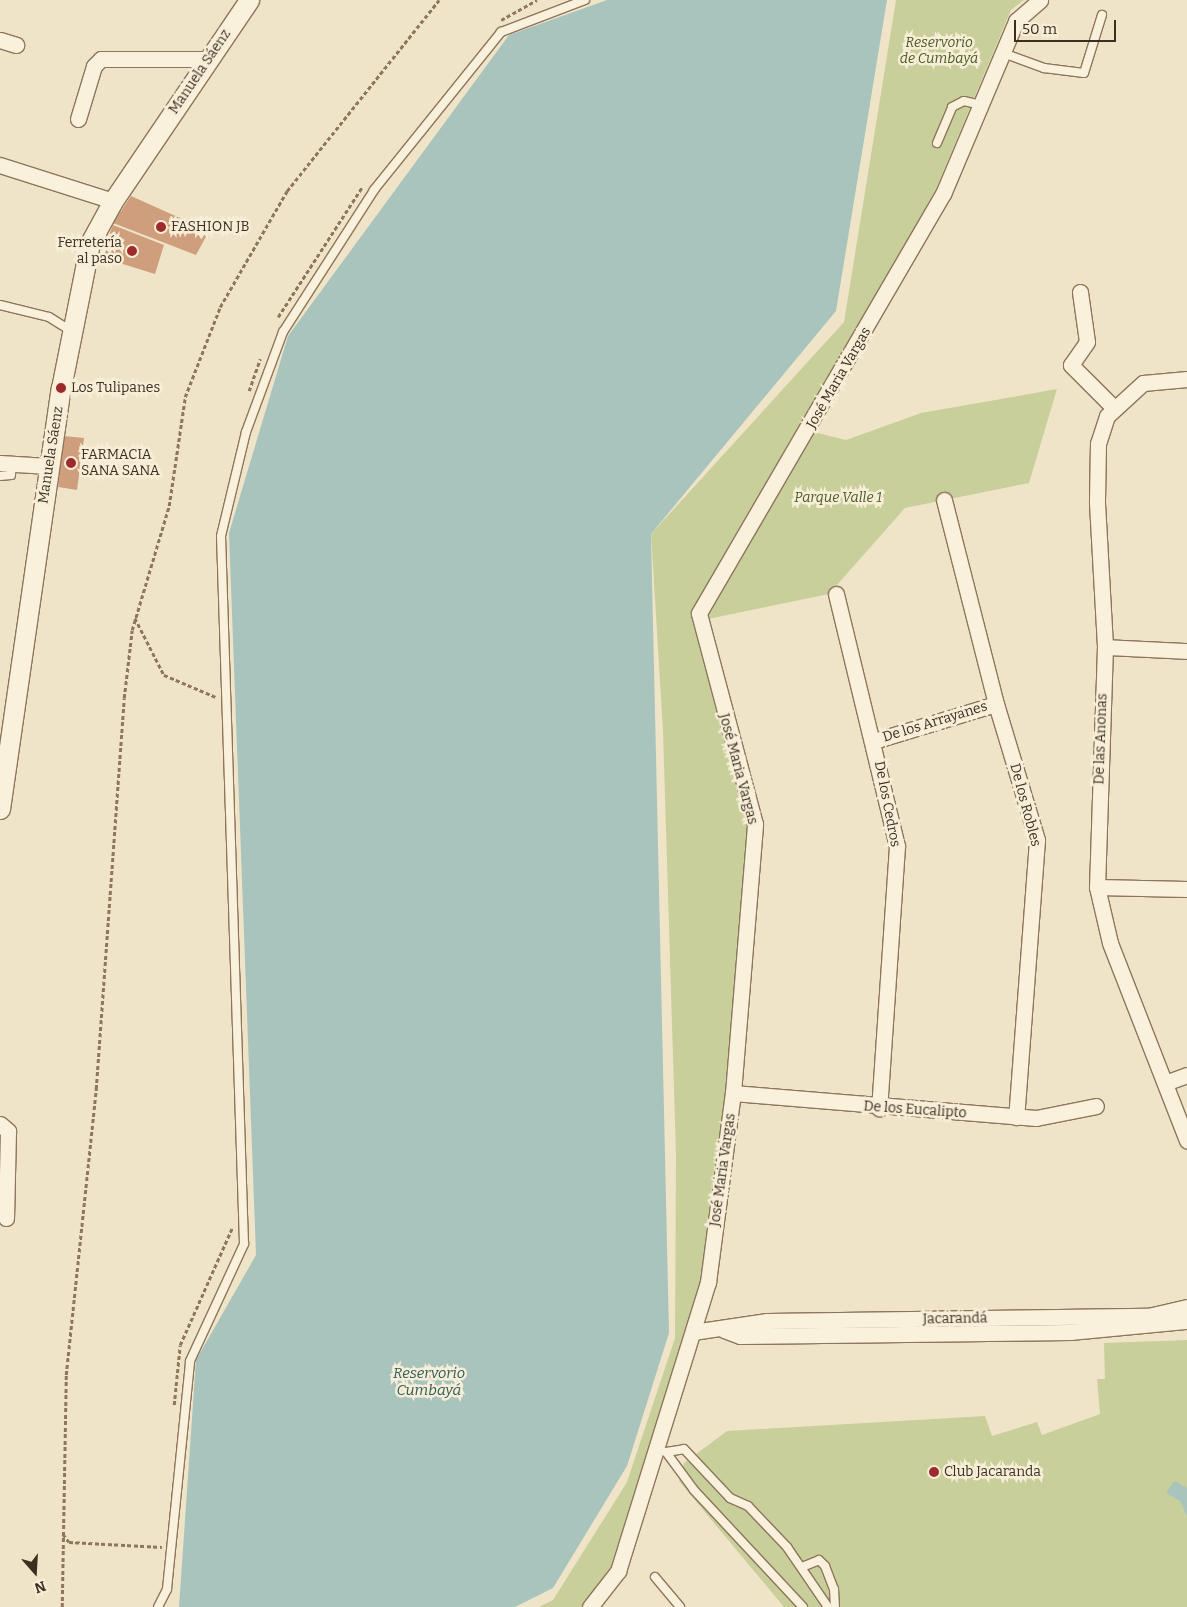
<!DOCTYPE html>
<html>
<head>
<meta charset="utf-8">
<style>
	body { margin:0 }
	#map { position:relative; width:1187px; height:1607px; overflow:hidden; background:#f0e4c8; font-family:Bitter,serif }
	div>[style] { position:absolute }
	.green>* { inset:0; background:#c9cf9b }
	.water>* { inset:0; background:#a9c4bc }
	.building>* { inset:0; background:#cf9f7d }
	.path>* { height:2.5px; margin-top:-1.25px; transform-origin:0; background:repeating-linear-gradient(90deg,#8d765c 0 4px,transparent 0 6.5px) }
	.roads { filter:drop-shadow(1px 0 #8d765c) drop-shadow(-1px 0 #8d765c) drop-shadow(0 1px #8d765c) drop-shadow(0 -1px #8d765c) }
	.service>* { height:8px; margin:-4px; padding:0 4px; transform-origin:4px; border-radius:4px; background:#faf1dc }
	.minor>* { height:15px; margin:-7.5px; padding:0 7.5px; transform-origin:7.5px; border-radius:7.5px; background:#faf1dc }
	.tertiary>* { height:19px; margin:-9.5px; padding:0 9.5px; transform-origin:9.5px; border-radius:9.5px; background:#faf1dc }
	.dots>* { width:14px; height:14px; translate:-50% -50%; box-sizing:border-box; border:2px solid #f7eed8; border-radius:50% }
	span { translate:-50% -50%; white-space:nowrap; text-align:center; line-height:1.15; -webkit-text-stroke:5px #f7eed8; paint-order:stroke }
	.park-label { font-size:14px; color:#4d5a26; font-style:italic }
	.street-label { font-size:14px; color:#3d2e20 }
	.poi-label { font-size:14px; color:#3d2e20 }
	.left { translate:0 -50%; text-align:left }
	.right { translate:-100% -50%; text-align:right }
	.water-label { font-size:15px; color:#2f5d5a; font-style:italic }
	.north { position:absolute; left:10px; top:1547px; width:50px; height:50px; -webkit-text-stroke:4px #f7eed8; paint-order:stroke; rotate:161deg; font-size:14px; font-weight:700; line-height:20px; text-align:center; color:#3d2e20 }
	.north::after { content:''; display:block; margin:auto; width:18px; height:22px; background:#3d2e20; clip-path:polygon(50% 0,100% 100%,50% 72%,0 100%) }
	.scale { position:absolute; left:1014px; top:20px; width:102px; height:22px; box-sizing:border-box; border:2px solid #3d2e20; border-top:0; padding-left:6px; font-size:15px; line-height:18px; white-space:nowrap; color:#3d2e20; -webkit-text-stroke:4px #f7eed8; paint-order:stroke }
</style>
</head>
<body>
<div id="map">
	<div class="green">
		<i style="clip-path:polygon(896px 0,1024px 0,1011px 10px,936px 189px,807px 422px,691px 614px,751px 826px,727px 1213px,683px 1379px,610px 1573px,581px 1607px,539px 1607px,553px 1600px,627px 1482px,675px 1338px,676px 1155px,663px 731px,651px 534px,844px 322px)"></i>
		<i style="clip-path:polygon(1057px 389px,1029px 483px,905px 508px,829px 594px,703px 620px,810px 431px,846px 440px,921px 413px)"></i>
		<i style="clip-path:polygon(1187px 1340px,1187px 1607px,784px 1607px,679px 1481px,684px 1463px,727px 1431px,985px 1416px,992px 1436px,1037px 1422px,1042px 1435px,1100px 1414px,1097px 1379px,1105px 1379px,1104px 1343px)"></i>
	</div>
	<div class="water">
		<i style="clip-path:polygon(607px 0,887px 0,836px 311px,651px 534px,669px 1333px,627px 1466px,553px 1588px,515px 1607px,179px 1607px,196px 1360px,256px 1255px,229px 533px,288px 336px,509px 35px)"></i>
		<i style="clip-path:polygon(1174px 1481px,1187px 1488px,1187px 1516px,1180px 1501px,1166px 1493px)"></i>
	</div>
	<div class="building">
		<i style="clip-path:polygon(131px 196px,209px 231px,196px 255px,113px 223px)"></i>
		<i style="clip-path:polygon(113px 225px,164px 245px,155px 274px,100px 257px)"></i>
		<i style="clip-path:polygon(64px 436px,84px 438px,77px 490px,58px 487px)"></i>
	</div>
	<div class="path">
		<i style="left:501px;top:20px;width:41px;rotate:-29.1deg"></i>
		<i style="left:278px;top:317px;width:155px;rotate:-57.1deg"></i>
		<i style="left:249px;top:391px;width:34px;rotate:-71deg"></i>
		<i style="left:135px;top:618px;width:64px;rotate:63deg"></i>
		<i style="left:164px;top:675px;width:56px;rotate:22.9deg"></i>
		<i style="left:174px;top:1405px;width:60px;rotate:-84.3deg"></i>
		<i style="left:180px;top:1345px;width:128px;rotate:-66deg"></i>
		<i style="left:63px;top:1534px;width:10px;rotate:53deg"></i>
		<i style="left:69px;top:1542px;width:93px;rotate:3.1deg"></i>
		<i style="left:62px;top:1607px;width:232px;rotate:-89deg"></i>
		<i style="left:66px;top:1375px;width:288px;rotate:-84deg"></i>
		<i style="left:96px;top:1089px;width:392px;rotate:-85.9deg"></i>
		<i style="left:124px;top:698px;width:68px;rotate:-83.3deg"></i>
		<i style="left:132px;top:630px;width:129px;rotate:-73.4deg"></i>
		<i style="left:169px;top:506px;width:110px;rotate:-81.6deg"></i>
		<i style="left:185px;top:397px;width:97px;rotate:-68.7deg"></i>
		<i style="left:220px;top:307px;width:134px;rotate:-60deg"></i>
		<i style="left:287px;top:191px;width:244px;rotate:-51.5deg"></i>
	</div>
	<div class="roads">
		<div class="service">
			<i style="left:1003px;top:53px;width:44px;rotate:20.1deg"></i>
			<i style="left:1044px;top:68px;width:40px;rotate:7.1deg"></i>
			<i style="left:1084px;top:73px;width:61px;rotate:-72.8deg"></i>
			<i style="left:937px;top:143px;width:39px;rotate:-67deg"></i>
			<i style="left:952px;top:107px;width:13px;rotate:-27deg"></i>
			<i style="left:964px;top:101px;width:18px;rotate:13deg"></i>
			<i style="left:0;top:305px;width:50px;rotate:13.8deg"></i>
			<i style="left:49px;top:317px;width:26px;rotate:32deg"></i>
			<i style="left:0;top:476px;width:11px;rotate:-5deg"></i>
			<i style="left:11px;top:475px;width:12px;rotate:-85deg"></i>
			<i style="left:802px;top:1567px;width:18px;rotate:-22deg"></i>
			<i style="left:819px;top:1560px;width:8px;rotate:45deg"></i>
			<i style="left:825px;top:1566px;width:25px;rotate:69deg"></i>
			<i style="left:834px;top:1589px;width:18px;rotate:87deg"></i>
			<i style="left:655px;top:1577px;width:39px;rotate:50deg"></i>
			<i style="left:158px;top:1607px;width:20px;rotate:-63deg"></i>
			<i style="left:167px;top:1589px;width:229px;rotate:-84.2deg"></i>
			<i style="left:190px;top:1361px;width:129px;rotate:-65.2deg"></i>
			<i style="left:244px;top:1244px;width:708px;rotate:-91.86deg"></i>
			<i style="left:221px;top:536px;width:107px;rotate:-76.5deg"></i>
			<i style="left:246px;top:432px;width:107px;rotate:-69.7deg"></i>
			<i style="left:283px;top:332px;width:169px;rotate:-57.3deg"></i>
			<i style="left:374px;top:190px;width:203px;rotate:-51.2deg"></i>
			<i style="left:501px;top:32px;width:90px;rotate:-20.9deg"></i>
			<i style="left:803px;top:1607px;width:160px;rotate:-133deg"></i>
			<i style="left:694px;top:1490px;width:47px;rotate:-126.4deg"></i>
			<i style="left:666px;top:1452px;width:18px;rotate:-9deg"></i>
			<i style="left:684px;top:1449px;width:67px;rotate:46.8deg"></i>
			<i style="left:730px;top:1498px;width:20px;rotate:24deg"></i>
			<i style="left:748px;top:1506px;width:57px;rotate:46.4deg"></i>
			<i style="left:787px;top:1547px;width:73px;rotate:55.7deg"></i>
		</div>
		<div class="minor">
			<i style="left:0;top:40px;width:17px;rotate:17deg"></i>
			<i style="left:78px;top:119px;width:55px;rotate:-73.2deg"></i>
			<i style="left:94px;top:66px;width:10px;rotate:-45deg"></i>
			<i style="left:101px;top:59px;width:108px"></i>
			<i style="left:0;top:165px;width:119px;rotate:17.7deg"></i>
			<i style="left:1080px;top:292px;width:50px;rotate:82deg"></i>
			<i style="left:1087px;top:342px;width:28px;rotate:125deg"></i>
			<i style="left:1071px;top:365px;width:61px;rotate:45deg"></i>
			<i style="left:1187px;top:379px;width:44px;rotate:174.8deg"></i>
			<i style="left:1143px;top:383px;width:49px;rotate:137.5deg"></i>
			<i style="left:1107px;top:416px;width:28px;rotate:108deg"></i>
			<i style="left:1098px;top:443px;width:60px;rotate:91deg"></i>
			<i style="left:1097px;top:503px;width:144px;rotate:86.8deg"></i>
			<i style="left:1105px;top:647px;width:240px;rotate:91.9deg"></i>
			<i style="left:1097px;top:887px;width:57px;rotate:76.9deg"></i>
			<i style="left:1110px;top:943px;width:212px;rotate:68.7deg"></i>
			<i style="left:0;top:463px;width:48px;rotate:3.6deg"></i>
			<i style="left:944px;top:500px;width:211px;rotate:75.7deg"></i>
			<i style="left:996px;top:704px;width:142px;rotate:73.2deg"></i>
			<i style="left:1037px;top:840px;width:278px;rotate:94.3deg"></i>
			<i style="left:836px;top:594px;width:259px;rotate:76.4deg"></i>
			<i style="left:897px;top:846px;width:263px;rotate:93.9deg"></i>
			<i style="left:1105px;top:647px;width:82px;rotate:2.8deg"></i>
			<i style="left:874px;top:741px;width:127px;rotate:-16.9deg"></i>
			<i style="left:1097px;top:887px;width:90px;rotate:1.3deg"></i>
			<i style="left:1165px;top:1083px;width:23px;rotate:-20deg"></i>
			<i style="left:733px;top:1093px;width:304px;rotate:4.7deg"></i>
			<i style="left:1036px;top:1118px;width:61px;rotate:-11.3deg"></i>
			<i style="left:0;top:1124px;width:11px;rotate:41deg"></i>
			<i style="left:8px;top:1131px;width:87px;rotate:91.3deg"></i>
			<i style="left:724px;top:1330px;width:17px;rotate:21deg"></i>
			<i style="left:740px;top:1336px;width:330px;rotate:-0.7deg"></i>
			<i style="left:1070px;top:1332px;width:118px;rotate:-5.4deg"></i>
			<i style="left:693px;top:1332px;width:75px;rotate:-8.5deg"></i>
			<i style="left:767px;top:1321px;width:381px;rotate:-0.8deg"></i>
			<i style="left:1148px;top:1316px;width:40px;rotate:-13deg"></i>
			<i style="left:590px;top:1607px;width:46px;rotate:-52.1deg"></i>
			<i style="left:618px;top:1571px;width:303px;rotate:-72.7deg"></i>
			<i style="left:708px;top:1282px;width:191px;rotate:-82.5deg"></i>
			<i style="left:733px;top:1093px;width:270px;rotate:-85.3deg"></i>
			<i style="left:755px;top:824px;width:218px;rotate:-104.9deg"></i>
			<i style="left:699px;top:613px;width:485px;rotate:-59.8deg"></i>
			<i style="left:943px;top:194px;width:188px;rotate:-67.1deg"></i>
			<i style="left:1016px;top:21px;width:32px;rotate:-41deg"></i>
		</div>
		<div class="tertiary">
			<i style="left:0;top:809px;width:425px;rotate:-81.8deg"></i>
			<i style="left:61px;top:388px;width:148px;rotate:-78.7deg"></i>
			<i style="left:90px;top:243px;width:48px;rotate:-61.3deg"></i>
			<i style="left:113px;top:201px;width:243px;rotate:-55.9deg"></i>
		</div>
	</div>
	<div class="dots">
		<i style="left:161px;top:227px;background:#9e2a2b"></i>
		<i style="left:132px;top:251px;background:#9e2a2b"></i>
		<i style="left:61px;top:388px;background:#9e2a2b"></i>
		<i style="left:71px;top:463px;background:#9e2a2b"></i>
		<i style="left:934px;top:1472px;background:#9e2a2b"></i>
	</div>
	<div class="park-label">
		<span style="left:939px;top:51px">Reservorio<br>de Cumbayá</span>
		<span style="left:838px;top:498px">Parque Valle 1</span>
	</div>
	<div class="street-label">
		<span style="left:200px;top:72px;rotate:-56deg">Manuela Sáenz</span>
		<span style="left:839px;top:378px;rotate:-60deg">José Maria Vargas</span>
		<span style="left:51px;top:455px;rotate:-81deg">Manuela Sáenz</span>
		<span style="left:935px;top:722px;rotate:-17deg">De los Arrayanes</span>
		<span style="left:1101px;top:739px;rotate:-88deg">De las Anonas</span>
		<span style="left:738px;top:769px;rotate:75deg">José Maria Vargas</span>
		<span style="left:887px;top:804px;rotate:79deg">De los Cedros</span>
		<span style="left:1025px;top:805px;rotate:75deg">De los Robles</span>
		<span style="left:915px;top:1110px;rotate:4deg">De los Eucalipto</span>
		<span style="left:723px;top:1170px;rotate:-82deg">José Maria Vargas</span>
		<span style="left:955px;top:1319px;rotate:-1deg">Jacarandá</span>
	</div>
	<div class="poi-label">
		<span class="left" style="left:171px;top:227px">FASHION JB</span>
		<span class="right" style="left:122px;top:251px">Ferretería<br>al paso</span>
		<span class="left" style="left:71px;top:388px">Los Tulipanes</span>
		<span class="left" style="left:81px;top:463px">FARMACIA<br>SANA SANA</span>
		<span class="left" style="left:944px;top:1472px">Club Jacaranda</span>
	</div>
	<div class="water-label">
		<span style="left:429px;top:1382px">Reservorio<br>Cumbayá</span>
	</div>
	<div class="north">N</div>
	<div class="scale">50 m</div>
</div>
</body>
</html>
